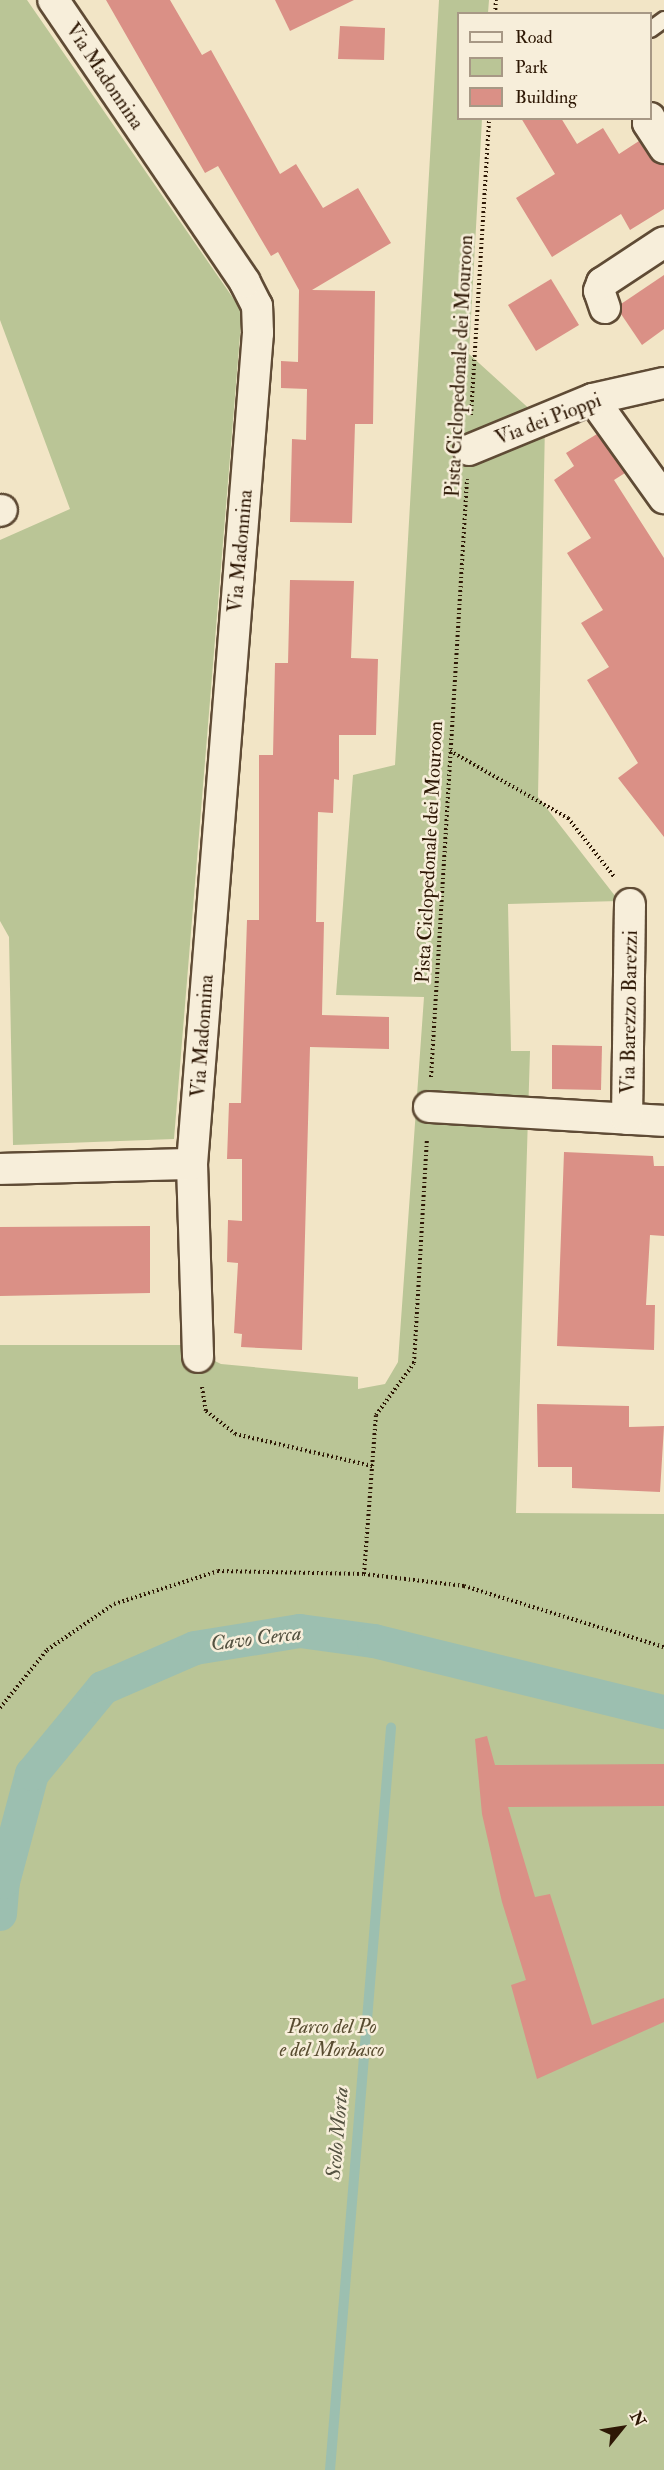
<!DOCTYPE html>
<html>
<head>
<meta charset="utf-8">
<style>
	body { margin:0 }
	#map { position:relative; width:664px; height:2470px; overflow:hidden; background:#f2e5c6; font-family:"IM FELL Double Pica",serif }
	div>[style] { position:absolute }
	.green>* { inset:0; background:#bac596 }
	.stream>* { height:10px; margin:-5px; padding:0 5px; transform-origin:5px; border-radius:5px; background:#9cbfb0 }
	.canal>* { height:34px; margin:-17px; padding:0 17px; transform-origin:17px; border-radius:17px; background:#9cbfb0 }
	.building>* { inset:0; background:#da9086 }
	.path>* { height:4px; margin-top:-2px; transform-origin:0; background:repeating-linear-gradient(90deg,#2e1805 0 1.5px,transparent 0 4.5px) }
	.roads { filter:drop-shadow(2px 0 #5f4b35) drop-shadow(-2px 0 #5f4b35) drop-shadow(0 2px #5f4b35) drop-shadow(0 -2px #5f4b35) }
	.lane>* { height:15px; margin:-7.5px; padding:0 7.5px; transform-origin:7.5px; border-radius:7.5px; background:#f7eeda }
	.street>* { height:30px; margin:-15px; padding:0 15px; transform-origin:15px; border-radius:15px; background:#f7eeda }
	span { translate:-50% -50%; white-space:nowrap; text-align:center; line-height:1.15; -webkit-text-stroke:5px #f7eeda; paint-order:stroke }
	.street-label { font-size:20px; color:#2e1805 }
	.park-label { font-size:20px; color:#584c30; font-style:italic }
	.water-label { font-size:21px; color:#545241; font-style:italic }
	.legend { position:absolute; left:457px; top:12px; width:195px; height:108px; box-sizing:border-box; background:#f7eeda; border:2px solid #a79885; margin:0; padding:8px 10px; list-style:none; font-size:18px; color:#2e1805 }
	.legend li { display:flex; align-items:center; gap:12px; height:30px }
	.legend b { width:30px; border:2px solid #a79885 }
	.north { position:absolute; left:592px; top:2398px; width:60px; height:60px; -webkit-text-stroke:4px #f7eeda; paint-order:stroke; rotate:60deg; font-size:16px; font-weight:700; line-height:24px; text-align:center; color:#2e1805 }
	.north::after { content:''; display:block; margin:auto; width:21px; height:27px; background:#2e1805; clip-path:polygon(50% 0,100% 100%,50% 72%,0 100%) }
</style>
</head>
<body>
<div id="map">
	<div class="green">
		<i style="clip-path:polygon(0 0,27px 0,242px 311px,174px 1139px,13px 1145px,9px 937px,0 921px,0 540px,70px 509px,0 320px)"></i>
		<i style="clip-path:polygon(439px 0,489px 0,488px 13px,458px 14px,458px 118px,482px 119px,469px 354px,545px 423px,538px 797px,619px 901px,508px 904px,511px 1051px,530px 1051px,516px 1513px,664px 1514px,664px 2470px,0 2470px,0 1345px,182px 1345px,221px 1364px,358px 1377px,358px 1389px,385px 1384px,398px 1362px,424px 997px,336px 995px,353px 775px,395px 765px)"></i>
	</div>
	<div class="stream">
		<i style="left:330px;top:2470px;width:745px;rotate:-85.3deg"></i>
	</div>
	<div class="canal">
		<i style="left:0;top:1914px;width:32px;rotate:-85deg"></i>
		<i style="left:3px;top:1882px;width:112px;rotate:-75deg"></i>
		<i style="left:32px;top:1774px;width:112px;rotate:-50.5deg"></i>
		<i style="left:103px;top:1688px;width:100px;rotate:-23.5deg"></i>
		<i style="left:195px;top:1648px;width:106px;rotate:-9.2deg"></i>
		<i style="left:300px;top:1631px;width:75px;rotate:7.7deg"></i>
		<i style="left:374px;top:1641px;width:299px;rotate:13.8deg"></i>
	</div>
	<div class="building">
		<i style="clip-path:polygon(106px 0,170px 0,202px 55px,211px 50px,280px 174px,296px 164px,323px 208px,358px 188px,391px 243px,312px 290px,375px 291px,373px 424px,355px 424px,352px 523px,290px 522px,292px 439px,306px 440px,307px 389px,281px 388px,281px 361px,298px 362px,299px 290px,278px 252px,271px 256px,218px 166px,205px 173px)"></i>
		<i style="clip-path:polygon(275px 0,354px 0,290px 31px)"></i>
		<i style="clip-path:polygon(340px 26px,385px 28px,384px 60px,338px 59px)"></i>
		<i style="clip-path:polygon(521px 118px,561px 118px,577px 144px,603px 128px,619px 154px,639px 141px,650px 158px,664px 165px,664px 209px,630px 230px,621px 214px,552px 257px,516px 198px,555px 174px)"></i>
		<i style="clip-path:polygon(664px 275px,664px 329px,642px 345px,621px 314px,621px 304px)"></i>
		<i style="clip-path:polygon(551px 279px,579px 325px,536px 351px,508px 305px)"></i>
		<i style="clip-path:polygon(597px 434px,625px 473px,614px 480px,664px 558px,664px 837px,618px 778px,638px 763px,587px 680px,609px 667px,581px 623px,603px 610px,567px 553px,591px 538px,554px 480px,574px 466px,566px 453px)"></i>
		<i style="clip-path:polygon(290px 580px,354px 581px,351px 658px,378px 659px,376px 735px,339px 735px,339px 780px,334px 779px,333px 813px,318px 812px,316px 922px,324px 922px,322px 1015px,389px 1017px,389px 1049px,310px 1047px,302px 1350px,241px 1347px,242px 1334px,234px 1333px,238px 1263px,227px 1262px,228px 1220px,242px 1221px,242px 1159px,227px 1159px,229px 1103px,241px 1103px,247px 920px,259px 920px,259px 755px,273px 755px,275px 663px,288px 663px)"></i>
		<i style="clip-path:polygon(552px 1045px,602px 1046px,601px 1090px,552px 1089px)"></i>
		<i style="clip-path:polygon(564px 1152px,653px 1156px,654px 1166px,664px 1166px,664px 1236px,650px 1235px,646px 1305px,655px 1305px,654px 1350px,557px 1346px)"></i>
		<i style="clip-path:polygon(150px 1226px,150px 1293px,0 1296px,0 1227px)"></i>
		<i style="clip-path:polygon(537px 1404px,629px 1406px,629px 1427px,664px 1426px,660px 1492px,572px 1488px,572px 1467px,538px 1467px)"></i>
		<i style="clip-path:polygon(487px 1736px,495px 1765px,664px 1764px,664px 1806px,508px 1807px,535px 1897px,550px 1894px,592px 2025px,664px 1998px,664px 2022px,537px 2079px,511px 1985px,526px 1980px,502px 1902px,482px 1814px,475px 1739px)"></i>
	</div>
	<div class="path">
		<i style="left:495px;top:14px;width:14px;rotate:-86deg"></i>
		<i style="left:471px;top:415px;width:298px;rotate:-86.5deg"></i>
		<i style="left:450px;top:751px;width:136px;rotate:29.6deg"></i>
		<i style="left:568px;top:818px;width:76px;rotate:51.9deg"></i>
		<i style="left:431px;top:1077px;width:599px;rotate:-86.55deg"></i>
		<i style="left:202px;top:1387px;width:24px;rotate:81deg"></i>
		<i style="left:206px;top:1411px;width:37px;rotate:38deg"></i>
		<i style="left:235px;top:1434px;width:142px;rotate:13.1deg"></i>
		<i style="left:364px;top:1574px;width:159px;rotate:-85.7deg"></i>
		<i style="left:376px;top:1415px;width:64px;rotate:-53.8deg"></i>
		<i style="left:414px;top:1363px;width:225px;rotate:-86.7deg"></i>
		<i style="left:0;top:1708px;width:75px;rotate:-51deg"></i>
		<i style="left:47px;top:1650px;width:81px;rotate:-34.5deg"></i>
		<i style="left:114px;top:1604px;width:109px;rotate:-17.6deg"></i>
		<i style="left:218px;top:1571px;width:146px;rotate:1.2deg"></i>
		<i style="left:364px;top:1574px;width:101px;rotate:6.8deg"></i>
		<i style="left:464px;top:1586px;width:209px;rotate:17deg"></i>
	</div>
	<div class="roads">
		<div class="lane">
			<i style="left:650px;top:29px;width:17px;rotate:-36deg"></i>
		</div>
		<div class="street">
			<i style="left:650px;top:118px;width:5px;rotate:112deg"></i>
			<i style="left:648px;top:123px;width:30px;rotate:57deg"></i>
			<i style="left:605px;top:308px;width:18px;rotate:-109deg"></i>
			<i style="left:599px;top:291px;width:9px;rotate:-69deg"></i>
			<i style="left:602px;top:283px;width:74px;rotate:-33.5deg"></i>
			<i style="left:593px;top:399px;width:122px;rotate:54.4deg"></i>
			<i style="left:469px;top:450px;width:134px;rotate:-22.4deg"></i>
			<i style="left:593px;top:399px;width:73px;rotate:-12.7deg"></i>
			<i style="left:0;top:511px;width:2px;rotate:-27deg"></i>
			<i style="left:429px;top:1107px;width:235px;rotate:3.4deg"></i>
			<i style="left:627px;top:1119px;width:215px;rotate:-89.2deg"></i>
			<i style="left:192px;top:1164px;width:193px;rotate:88.2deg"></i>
			<i style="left:0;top:1169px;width:192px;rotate:-1.5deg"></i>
			<i style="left:192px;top:1164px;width:834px;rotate:-85.46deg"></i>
			<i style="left:258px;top:333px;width:27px;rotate:-92deg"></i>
			<i style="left:257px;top:306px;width:27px;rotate:-117deg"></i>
			<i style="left:245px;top:282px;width:341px;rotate:-124.2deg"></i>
		</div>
	</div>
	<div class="street-label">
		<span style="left:105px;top:76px;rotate:56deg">Via Madonnina</span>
		<span style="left:459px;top:366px;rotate:-87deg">Pista Ciclopedonale dei Mouroon</span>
		<span style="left:548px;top:419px;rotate:-21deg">Via dei Pioppi</span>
		<span style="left:240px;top:551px;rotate:-85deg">Via Madonnina</span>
		<span style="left:429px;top:852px;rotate:-87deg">Pista Ciclopedonale dei Mouroon</span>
		<span style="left:629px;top:1012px;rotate:-89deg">Via Barezzo Barezzi</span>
		<span style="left:202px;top:1036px;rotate:-86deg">Via Madonnina</span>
	</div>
	<div class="park-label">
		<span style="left:332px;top:2038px">Parco del Po<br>e del Morbasco</span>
	</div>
	<div class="water-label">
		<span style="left:256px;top:1639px;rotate:-7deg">Cavo Cerca</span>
		<span style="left:338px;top:2133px;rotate:-85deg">Scolo Morta</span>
	</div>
	<ul class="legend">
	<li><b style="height:8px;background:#f7eeda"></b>Road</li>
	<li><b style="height:16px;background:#bac596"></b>Park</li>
	<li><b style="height:16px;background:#da9086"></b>Building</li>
	</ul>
	<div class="north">N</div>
</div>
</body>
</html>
